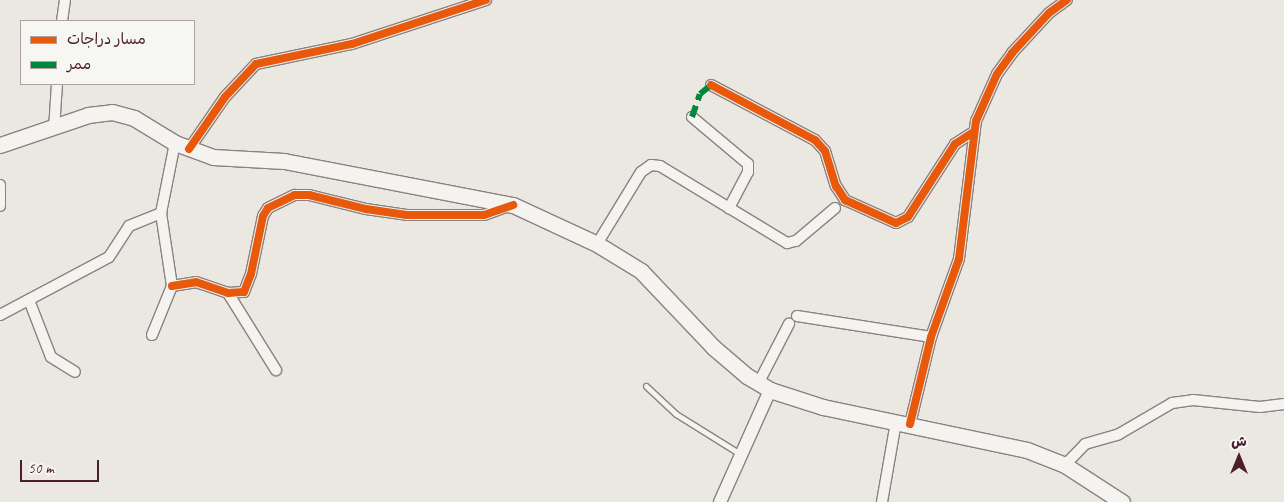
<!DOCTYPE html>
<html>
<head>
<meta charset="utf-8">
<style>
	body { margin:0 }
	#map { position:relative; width:1284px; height:502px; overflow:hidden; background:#ebe8e1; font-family:Caveat,"Playpen Sans Arabic",sans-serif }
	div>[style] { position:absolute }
	.roads { filter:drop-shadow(1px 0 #8b8180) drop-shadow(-1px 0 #8b8180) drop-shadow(0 1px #8b8180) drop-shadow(0 -1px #8b8180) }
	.service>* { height:5px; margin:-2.5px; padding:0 2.5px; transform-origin:2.5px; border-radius:2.5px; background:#f4f3f0 }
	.minor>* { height:10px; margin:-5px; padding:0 5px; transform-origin:5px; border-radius:5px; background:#f4f3f0 }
	.tertiary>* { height:12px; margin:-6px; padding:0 6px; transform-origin:6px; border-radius:6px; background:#f4f3f0 }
	.secondary>* { height:15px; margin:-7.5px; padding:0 7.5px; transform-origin:7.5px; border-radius:7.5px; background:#f4f3f0 }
	.quiet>* { height:6px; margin-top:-3px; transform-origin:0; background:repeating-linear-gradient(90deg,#00873e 0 12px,transparent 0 18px) }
	.cycleway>* { height:8px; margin:-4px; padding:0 4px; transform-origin:4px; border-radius:4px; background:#e8590c }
	span { translate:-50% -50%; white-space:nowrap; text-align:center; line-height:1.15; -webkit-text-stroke:4px #f6f6f2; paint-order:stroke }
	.legend { position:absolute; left:20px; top:20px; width:175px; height:65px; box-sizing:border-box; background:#f6f6f2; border:1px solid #b1a0a2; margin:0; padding:6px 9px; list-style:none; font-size:15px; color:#4a1f2b }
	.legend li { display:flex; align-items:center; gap:10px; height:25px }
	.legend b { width:25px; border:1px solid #b1a0a2 }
	.north { position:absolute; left:1214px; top:432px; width:50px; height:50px; -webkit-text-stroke:4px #f6f6f2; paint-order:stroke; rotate:0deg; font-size:14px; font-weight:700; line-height:20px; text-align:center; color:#4a1f2b }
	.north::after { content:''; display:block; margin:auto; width:18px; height:22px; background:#4a1f2b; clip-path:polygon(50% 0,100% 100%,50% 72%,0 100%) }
	.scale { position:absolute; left:20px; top:460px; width:79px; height:22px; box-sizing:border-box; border:2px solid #4a1f2b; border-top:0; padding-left:6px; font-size:15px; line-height:18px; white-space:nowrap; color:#4a1f2b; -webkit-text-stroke:4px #f6f6f2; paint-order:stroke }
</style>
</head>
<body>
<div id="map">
	<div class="roads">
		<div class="service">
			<i style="left:646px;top:386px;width:41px;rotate:43deg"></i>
			<i style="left:676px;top:414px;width:75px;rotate:32deg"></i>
		</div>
		<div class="minor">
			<i style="left:62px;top:21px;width:21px;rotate:-82deg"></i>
			<i style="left:711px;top:85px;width:118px;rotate:27.9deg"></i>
			<i style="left:815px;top:140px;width:15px;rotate:48deg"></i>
			<i style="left:825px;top:151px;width:37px;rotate:73deg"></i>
			<i style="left:836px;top:186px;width:17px;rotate:57deg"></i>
			<i style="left:845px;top:200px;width:56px;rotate:24.3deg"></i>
			<i style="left:896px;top:223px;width:13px;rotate:-27deg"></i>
			<i style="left:908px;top:217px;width:87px;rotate:-57.2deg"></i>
			<i style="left:955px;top:144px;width:20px;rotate:-33deg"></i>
			<i style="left:692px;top:117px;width:73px;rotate:40deg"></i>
			<i style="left:748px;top:164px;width:8px;rotate:90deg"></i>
			<i style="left:748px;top:172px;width:41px;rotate:117.8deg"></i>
			<i style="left:54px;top:129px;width:45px;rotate:-86.2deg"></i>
			<i style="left:189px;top:149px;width:63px;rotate:-55.3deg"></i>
			<i style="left:225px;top:97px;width:45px;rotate:-46.8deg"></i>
			<i style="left:256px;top:64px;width:98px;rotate:-11.8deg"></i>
			<i style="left:352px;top:44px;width:141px;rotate:-18.2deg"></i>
			<i style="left:0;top:185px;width:21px;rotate:90deg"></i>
			<i style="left:597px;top:244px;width:84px;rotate:-58.6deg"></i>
			<i style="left:641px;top:172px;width:12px;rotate:-35deg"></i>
			<i style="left:651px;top:165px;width:9px;rotate:6deg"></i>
			<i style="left:660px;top:166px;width:149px;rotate:31.2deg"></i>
			<i style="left:787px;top:243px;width:9px;rotate:-13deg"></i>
			<i style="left:796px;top:241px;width:51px;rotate:-40.2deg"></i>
			<i style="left:172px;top:286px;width:24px;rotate:-9deg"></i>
			<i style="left:196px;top:282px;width:34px;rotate:19deg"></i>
			<i style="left:228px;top:293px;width:16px;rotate:-4deg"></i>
			<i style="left:244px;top:292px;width:19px;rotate:-69deg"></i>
			<i style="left:251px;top:274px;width:59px;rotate:-78.3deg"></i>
			<i style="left:263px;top:216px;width:9px;rotate:-58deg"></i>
			<i style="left:268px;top:208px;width:30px;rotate:-26deg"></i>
			<i style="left:295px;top:195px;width:14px"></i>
			<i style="left:309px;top:195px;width:59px;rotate:13.8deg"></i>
			<i style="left:366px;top:209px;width:41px;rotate:8.3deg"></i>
			<i style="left:407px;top:215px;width:77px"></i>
			<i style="left:484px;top:215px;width:30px;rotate:-20deg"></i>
			<i style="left:228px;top:293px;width:91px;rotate:58.1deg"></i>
			<i style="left:29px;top:300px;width:61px;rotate:68.9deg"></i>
			<i style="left:51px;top:357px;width:28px;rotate:32deg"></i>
			<i style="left:0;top:315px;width:123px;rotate:-28deg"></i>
			<i style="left:109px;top:257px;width:37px;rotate:-57deg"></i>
			<i style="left:129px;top:226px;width:35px;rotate:-22deg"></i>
			<i style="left:161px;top:213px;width:71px;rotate:-78.7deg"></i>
			<i style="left:797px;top:316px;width:136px;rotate:8.9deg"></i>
			<i style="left:152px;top:335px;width:53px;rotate:-67.8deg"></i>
			<i style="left:172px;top:286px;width:74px;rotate:-98.6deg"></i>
			<i style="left:758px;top:384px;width:68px;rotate:-62.7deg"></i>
			<i style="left:910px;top:424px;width:89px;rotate:-76.4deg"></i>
			<i style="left:931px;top:337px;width:83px;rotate:-70.3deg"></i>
			<i style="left:959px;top:259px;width:139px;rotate:-83deg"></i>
			<i style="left:976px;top:121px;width:51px;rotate:-65.9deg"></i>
			<i style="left:997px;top:74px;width:26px;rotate:-54deg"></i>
			<i style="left:1012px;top:53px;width:54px;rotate:-47.2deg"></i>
			<i style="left:1049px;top:13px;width:22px;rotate:-36deg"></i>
			<i style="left:1065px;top:465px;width:29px;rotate:-46deg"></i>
			<i style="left:1085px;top:444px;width:35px;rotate:-16deg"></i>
			<i style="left:1119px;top:434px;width:61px;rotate:-30.3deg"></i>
			<i style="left:1172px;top:403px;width:21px;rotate:-8deg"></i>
			<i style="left:1193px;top:400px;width:67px;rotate:6deg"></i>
			<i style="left:1260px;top:407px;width:24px;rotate:-7deg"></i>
			<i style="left:882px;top:502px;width:81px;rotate:-80.1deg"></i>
		</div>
		<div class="tertiary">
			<i style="left:720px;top:502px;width:123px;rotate:-65.9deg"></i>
		</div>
		<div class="secondary">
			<i style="left:0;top:145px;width:93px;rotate:-18.8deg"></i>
			<i style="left:88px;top:115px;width:24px;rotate:-7deg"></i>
			<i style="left:112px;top:112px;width:23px;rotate:15deg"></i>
			<i style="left:134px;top:118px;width:48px;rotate:31.4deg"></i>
			<i style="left:175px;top:143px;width:40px;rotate:20.2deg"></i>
			<i style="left:213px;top:157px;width:71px;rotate:3.2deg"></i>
			<i style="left:284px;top:161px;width:233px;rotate:10.9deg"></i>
			<i style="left:513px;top:205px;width:93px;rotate:24.9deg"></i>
			<i style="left:597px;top:244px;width:52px;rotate:31.5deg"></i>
			<i style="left:641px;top:271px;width:105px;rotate:46.5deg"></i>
			<i style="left:713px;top:347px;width:45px;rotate:40.5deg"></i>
			<i style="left:747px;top:376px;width:27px;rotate:31deg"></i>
			<i style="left:770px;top:390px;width:56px;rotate:17.8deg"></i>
			<i style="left:823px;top:407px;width:208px;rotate:11.9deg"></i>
			<i style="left:1027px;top:450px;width:41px;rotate:21.5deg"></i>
			<i style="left:1065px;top:465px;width:68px;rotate:33deg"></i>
		</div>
	</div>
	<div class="quiet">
		<i style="left:692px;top:117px;width:24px;rotate:-71deg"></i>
		<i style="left:700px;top:94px;width:14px;rotate:-39deg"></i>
	</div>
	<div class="cycleway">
		<i style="left:711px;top:85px;width:118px;rotate:27.9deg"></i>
		<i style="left:815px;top:140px;width:15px;rotate:48deg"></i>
		<i style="left:825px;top:151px;width:37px;rotate:73deg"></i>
		<i style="left:836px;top:186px;width:17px;rotate:57deg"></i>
		<i style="left:845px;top:200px;width:56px;rotate:24.3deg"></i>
		<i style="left:896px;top:223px;width:13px;rotate:-27deg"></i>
		<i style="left:908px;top:217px;width:87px;rotate:-57.2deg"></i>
		<i style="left:955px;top:144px;width:20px;rotate:-33deg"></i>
		<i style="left:189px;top:149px;width:63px;rotate:-55.3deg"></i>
		<i style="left:225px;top:97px;width:45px;rotate:-46.8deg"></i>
		<i style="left:256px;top:64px;width:98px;rotate:-11.8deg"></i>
		<i style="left:352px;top:44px;width:141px;rotate:-18.2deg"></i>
		<i style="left:172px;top:286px;width:24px;rotate:-9deg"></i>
		<i style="left:196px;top:282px;width:34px;rotate:19deg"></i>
		<i style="left:228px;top:293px;width:16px;rotate:-4deg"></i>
		<i style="left:244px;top:292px;width:19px;rotate:-69deg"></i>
		<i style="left:251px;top:274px;width:59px;rotate:-78.3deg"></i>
		<i style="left:263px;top:216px;width:9px;rotate:-58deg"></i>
		<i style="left:268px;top:208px;width:30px;rotate:-26deg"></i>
		<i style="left:295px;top:195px;width:14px"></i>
		<i style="left:309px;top:195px;width:59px;rotate:13.8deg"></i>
		<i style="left:366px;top:209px;width:41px;rotate:8.3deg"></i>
		<i style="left:407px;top:215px;width:77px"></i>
		<i style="left:484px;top:215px;width:31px;rotate:-19deg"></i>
		<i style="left:910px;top:424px;width:89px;rotate:-76.4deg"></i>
		<i style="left:931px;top:337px;width:83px;rotate:-70.3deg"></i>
		<i style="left:959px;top:259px;width:139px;rotate:-83deg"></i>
		<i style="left:976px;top:121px;width:51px;rotate:-65.9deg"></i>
		<i style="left:997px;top:74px;width:26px;rotate:-54deg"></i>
		<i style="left:1012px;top:53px;width:54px;rotate:-47.2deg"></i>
		<i style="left:1049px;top:13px;width:22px;rotate:-36deg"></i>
	</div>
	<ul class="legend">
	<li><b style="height:6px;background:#e8590c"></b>مسار دراجات</li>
	<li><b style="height:6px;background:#00873e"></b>ممر</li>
	</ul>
	<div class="north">ش</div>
	<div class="scale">50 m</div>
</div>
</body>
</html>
